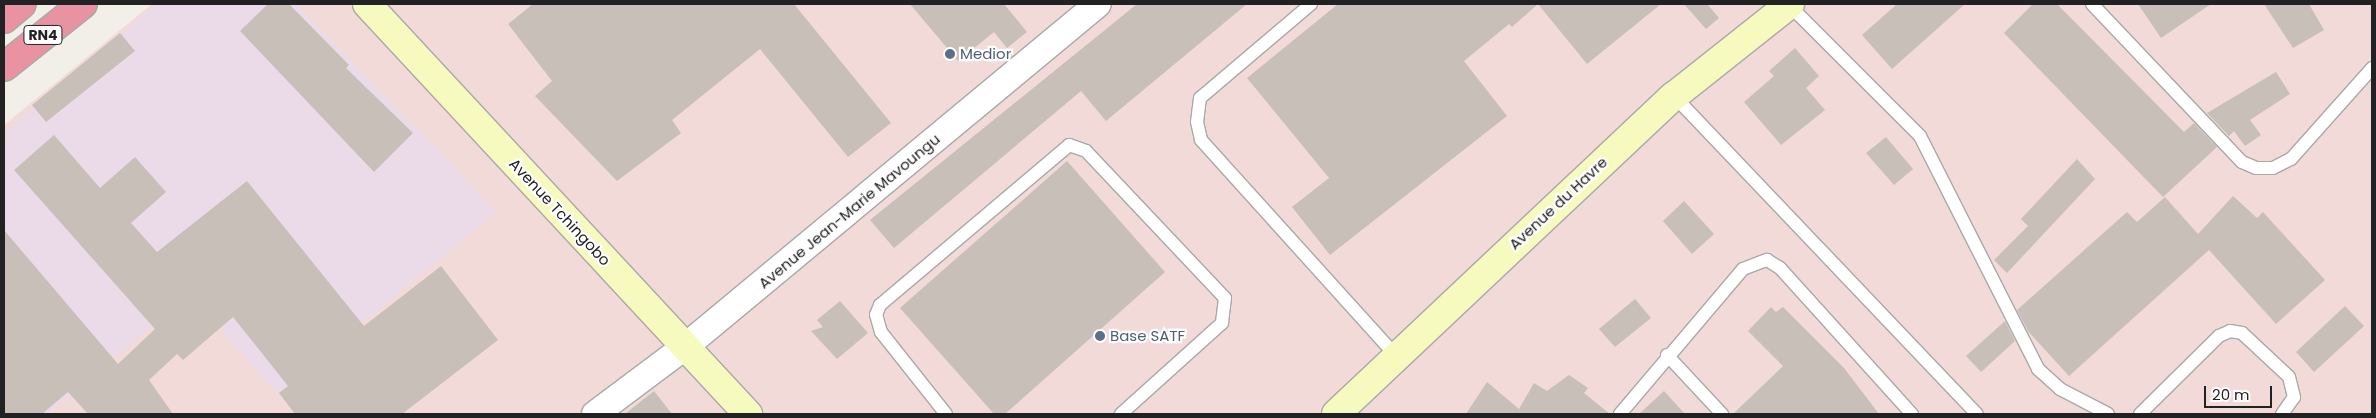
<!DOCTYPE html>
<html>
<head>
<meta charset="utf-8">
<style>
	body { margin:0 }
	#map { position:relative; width:2376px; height:418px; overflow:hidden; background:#f2efe9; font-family:Poppins,sans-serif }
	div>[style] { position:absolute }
	.commercial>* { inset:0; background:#f2dad9 }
	.industrial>* { inset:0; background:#ebdbe8 }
	.building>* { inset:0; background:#c7bfb8 }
	.roads { filter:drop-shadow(1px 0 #a9a9a9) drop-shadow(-1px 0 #a9a9a9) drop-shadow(0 1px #a9a9a9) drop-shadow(0 -1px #a9a9a9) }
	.lane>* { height:12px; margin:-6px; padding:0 6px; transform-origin:6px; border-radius:6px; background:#fff }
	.street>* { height:26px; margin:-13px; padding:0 13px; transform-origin:13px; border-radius:13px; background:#fff }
	.secondary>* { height:28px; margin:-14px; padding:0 14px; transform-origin:14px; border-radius:14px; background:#f7fabf }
	.highway>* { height:28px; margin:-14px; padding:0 14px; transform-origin:14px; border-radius:14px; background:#e892a2 }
	.dots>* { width:14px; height:14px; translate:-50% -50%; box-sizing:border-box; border:2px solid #fff; border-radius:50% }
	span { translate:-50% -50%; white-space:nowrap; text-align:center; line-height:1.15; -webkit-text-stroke:4.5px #fff; paint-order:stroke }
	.shield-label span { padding:1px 4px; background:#fff; border:1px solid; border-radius:4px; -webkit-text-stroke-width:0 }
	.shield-label { font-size:14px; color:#222; font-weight:700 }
	.service-label { font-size:15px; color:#4e5e75 }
	.left { translate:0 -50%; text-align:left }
	.street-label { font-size:15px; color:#222 }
	.frame { position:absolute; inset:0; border:5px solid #222; pointer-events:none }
	.scale { position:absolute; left:2204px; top:386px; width:68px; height:22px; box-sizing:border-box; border:2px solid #222; border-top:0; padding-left:6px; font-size:15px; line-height:18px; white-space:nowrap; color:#222; -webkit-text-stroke:4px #fff; paint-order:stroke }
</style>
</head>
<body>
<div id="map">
	<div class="commercial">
		<i style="clip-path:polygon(152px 4px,2372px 4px,2372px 414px,4px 414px,4px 125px)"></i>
	</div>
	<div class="industrial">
		<i style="clip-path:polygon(156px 4px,296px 4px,496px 212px,277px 394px,213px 319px,153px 325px,47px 414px,4px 414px,4px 133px)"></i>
	</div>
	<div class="building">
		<i style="clip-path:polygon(268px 4px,289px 4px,349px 65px,346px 68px,413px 133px,374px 172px,240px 31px)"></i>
		<i style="clip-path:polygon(533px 4px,794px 4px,891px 123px,848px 157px,760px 49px,672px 120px,681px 133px,617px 181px,535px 96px,552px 81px,508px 24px)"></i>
		<i style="clip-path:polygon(910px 4px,1004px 4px,1027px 32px,1007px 48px,994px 32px,958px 61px)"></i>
		<i style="clip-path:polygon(1137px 4px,1247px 4px,1106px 121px,1081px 91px,894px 248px,870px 220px)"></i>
		<i style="clip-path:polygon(1338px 4px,1661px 4px,1587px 64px,1538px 4px,1512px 27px,1509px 24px,1464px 61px,1507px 116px,1330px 255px,1292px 207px,1329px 178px,1247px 78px)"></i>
		<i style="clip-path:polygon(1684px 4px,1707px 4px,1719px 18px,1706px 29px)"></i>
		<i style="clip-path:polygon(1897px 4px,1965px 4px,1892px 69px,1862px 35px)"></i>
		<i style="clip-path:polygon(2033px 4px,2057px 4px,2184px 132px,2194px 123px,2217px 147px,2163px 197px,2004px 33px)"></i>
		<i style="clip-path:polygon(2138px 4px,2211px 4px,2161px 38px)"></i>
		<i style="clip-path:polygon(2264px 4px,2309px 4px,2324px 30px,2293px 48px)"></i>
		<i style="clip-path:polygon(120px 33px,135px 51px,46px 122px,32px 105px)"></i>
		<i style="clip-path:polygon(1795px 48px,1819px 76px,1806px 88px,1825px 110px,1781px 145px,1744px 102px,1774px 76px,1769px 71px)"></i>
		<i style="clip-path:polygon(2276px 72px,2290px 94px,2250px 120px,2261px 135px,2245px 146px,2234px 131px,2229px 136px,2207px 113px)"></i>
		<i style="clip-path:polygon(54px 135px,100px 188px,135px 157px,166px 192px,131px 223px,157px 252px,247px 181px,364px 326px,441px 266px,498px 340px,402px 414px,295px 414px,279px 393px,288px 386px,233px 317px,183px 360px,177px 354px,149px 380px,173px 414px,88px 414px,68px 392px,42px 414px,4px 414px,4px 230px,118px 364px,155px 329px,14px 170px)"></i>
		<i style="clip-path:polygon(1886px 137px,1913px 169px,1894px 185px,1866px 153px)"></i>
		<i style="clip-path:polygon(2077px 159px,2095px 179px,2007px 273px,1994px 260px,2028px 226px,2021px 219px)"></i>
		<i style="clip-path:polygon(1067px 161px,1165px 272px,1005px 414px,994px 414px,900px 308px)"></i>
		<i style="clip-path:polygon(2233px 196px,2257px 218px,2263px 212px,2325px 280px,2276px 324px,2209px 250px,2069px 376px,2028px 331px,2017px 310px,2127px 212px,2137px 222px,2165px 197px,2198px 234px)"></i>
		<i style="clip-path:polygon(1684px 201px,1714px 234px,1692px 254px,1663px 221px)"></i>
		<i style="clip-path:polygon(1635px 299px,1651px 318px,1615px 347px,1599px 329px)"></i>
		<i style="clip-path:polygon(840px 301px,868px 333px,837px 359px,811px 331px,823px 327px,817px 320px)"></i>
		<i style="clip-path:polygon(2345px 306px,2364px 326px,2314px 372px,2296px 352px)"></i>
		<i style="clip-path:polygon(1771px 307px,1776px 312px,1783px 307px,1844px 368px,1879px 414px,1733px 414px,1783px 366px,1748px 331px)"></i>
		<i style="clip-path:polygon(2005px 321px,2015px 341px,1981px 372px,1966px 356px)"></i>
		<i style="clip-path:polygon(1569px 375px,1588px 388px,1584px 393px,1610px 414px,1466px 414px,1487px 382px,1519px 409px,1534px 383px,1547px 391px)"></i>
		<i style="clip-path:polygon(654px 391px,672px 414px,625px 414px)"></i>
		<i style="clip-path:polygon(1664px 391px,1685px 414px,1639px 414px)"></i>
	</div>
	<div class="roads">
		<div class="lane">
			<i style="left:1311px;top:4px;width:145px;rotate:139.7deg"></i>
			<i style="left:1200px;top:98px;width:24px;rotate:97deg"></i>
			<i style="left:1197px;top:122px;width:18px;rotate:77deg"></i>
			<i style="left:1201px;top:140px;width:290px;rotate:47.9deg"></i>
			<i style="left:2092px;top:4px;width:218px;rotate:46.5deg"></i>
			<i style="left:2242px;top:162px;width:15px;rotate:23deg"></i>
			<i style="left:2256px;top:168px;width:17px"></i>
			<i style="left:2273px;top:168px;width:20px;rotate:-27deg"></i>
			<i style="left:2291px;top:159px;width:122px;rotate:-48.3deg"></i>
			<i style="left:1789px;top:5px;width:185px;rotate:45deg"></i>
			<i style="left:1920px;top:136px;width:261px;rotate:63.1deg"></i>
			<i style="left:2038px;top:369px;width:30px;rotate:42deg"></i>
			<i style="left:2060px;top:389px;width:54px;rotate:27.5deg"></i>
			<i style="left:1674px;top:96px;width:439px;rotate:46.4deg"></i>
			<i style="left:1667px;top:355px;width:81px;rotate:47deg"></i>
			<i style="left:946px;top:414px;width:105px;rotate:-128.4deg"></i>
			<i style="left:881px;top:332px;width:18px;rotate:-106deg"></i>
			<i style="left:876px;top:315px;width:11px;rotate:-68deg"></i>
			<i style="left:880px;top:305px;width:248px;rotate:-40.2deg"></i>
			<i style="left:1069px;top:145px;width:18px;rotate:19deg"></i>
			<i style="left:1086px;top:151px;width:202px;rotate:46.6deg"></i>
			<i style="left:1225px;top:298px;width:25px;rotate:97deg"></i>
			<i style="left:1222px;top:323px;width:136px;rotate:138deg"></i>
			<i style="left:1620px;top:414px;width:190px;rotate:-49.7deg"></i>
			<i style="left:1743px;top:269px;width:26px;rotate:-21deg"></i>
			<i style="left:1767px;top:260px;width:15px;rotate:32deg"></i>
			<i style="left:1780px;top:268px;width:197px;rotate:47.9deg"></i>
			<i style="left:2140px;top:414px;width:111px;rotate:-44.6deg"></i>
			<i style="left:2219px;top:336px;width:12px;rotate:-24deg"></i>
			<i style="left:2230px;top:331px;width:12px;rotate:9deg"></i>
			<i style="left:2242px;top:333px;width:64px;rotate:43.1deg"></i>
			<i style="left:2289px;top:377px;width:21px;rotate:76deg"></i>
			<i style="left:2294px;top:397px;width:21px;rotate:125deg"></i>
		</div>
		<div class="street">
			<i style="left:595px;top:414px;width:114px;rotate:-36.8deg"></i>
			<i style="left:686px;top:346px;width:535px;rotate:-39.7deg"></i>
		</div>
		<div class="secondary">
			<i style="left:367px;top:4px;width:560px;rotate:47.1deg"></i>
			<i style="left:1336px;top:414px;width:464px;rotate:-43.3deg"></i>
			<i style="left:1674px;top:96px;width:148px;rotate:-38.4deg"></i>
		</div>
		<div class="highway">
			<i style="left:4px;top:19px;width:23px;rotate:-40deg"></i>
			<i style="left:4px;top:67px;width:101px;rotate:-38.6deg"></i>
		</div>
	</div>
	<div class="dots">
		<i style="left:950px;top:54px;background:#5c6f8a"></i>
		<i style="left:1100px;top:336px;background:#5c6f8a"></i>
	</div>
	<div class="shield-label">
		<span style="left:43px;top:35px">RN4</span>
	</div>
	<div class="service-label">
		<span class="left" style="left:960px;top:54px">Medior</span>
		<span class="left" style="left:1110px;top:336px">Base SATF</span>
	</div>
	<div class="street-label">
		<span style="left:1558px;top:203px;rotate:-43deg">Avenue du Havre</span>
		<span style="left:849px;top:211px;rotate:-40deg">Avenue Jean-Marie Mavoungu</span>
		<span style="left:560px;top:212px;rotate:47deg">Avenue Tchingobo</span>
	</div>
	<div class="frame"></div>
	<div class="scale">20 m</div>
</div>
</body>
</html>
